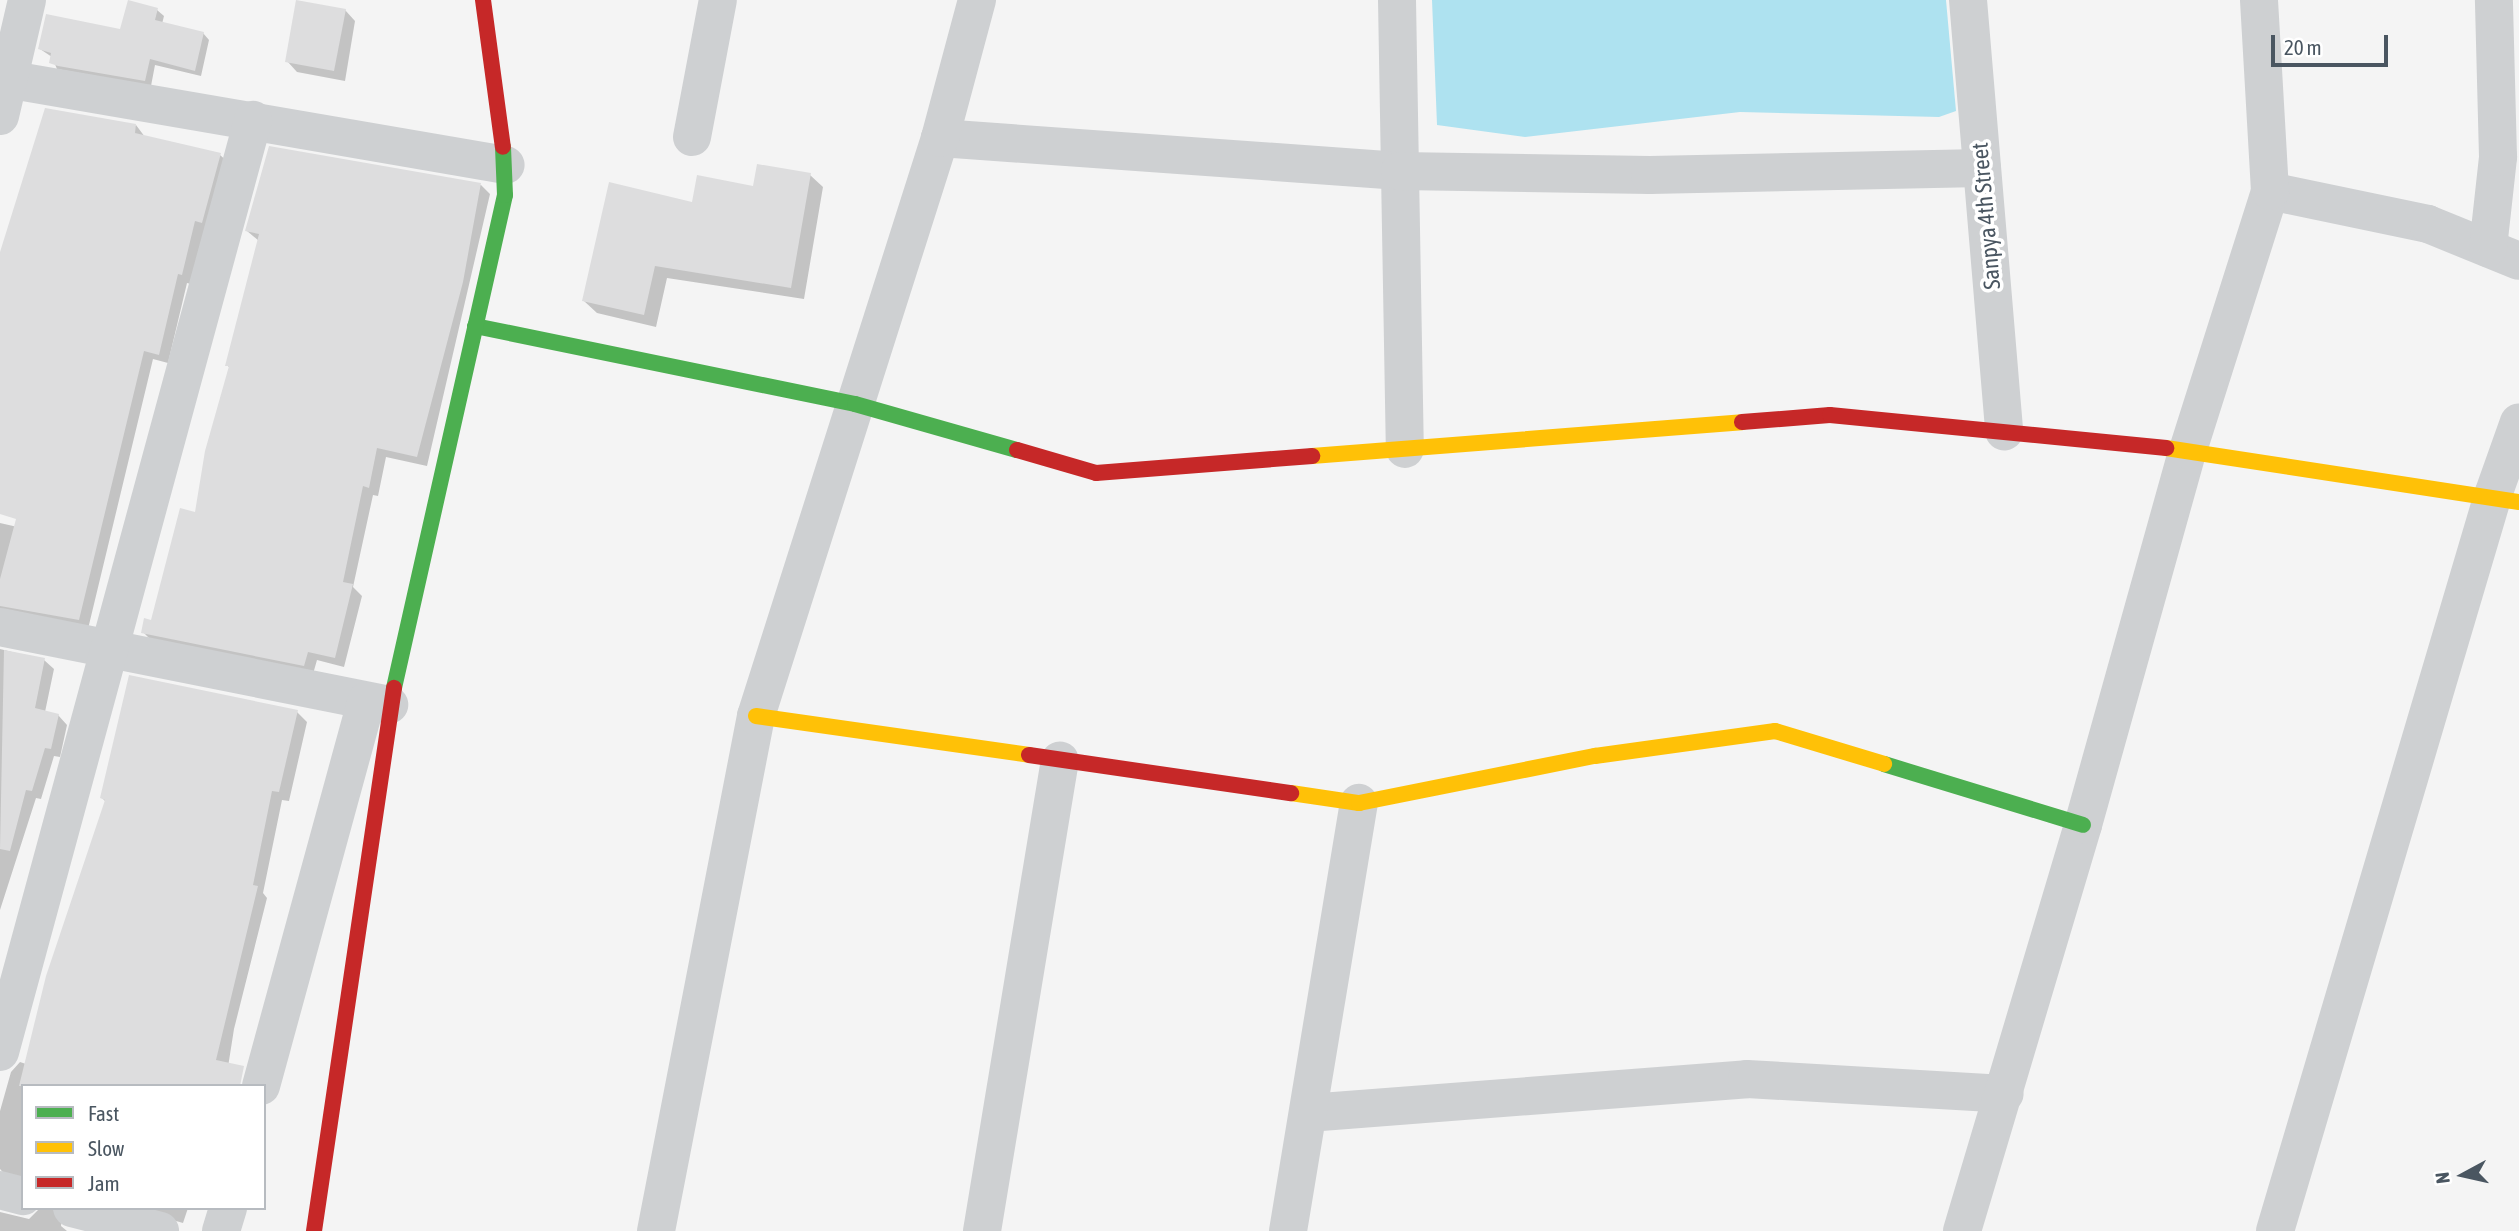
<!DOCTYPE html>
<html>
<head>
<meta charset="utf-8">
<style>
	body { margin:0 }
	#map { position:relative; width:2519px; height:1231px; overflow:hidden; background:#f4f4f4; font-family:"Asap Condensed",sans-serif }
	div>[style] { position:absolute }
	.water>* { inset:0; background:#aee2f0 }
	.shadow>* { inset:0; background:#0003 }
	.building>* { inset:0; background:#ddddde }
	.street>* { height:38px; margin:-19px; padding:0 19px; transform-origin:19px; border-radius:19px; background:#ced0d2 }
	.fast>* { height:16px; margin:-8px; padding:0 8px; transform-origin:8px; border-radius:8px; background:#4caf50 }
	.slow>* { height:16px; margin:-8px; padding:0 8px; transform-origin:8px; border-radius:8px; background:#ffc107 }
	.jam>* { height:16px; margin:-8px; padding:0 8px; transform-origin:8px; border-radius:8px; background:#c62828 }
	span { translate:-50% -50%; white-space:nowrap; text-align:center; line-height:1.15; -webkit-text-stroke:7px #fff; paint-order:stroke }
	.street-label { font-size:23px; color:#4a5661 }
	.legend { position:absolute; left:21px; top:1084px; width:245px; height:126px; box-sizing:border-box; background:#fff; border:2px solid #b7bbc0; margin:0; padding:9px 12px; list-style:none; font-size:21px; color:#4a5661 }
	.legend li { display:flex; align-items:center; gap:14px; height:35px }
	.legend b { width:35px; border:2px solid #b7bbc0 }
	.north { position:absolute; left:2428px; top:1140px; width:70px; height:70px; -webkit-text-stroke:5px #fff; paint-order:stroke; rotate:262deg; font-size:19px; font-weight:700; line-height:28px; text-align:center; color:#4a5661 }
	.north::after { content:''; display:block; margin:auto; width:24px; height:32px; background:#4a5661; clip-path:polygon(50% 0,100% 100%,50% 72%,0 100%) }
	.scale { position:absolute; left:2271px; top:35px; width:117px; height:32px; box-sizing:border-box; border:4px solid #4a5661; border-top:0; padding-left:9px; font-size:21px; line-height:24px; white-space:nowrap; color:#4a5661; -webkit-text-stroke:5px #fff; paint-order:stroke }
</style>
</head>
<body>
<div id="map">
	<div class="water">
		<i style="clip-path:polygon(1432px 0,1946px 0,1956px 111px,1939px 117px,1740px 112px,1525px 137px,1437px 125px)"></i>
	</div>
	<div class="shadow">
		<i style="clip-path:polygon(157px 10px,164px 16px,162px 24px,203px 33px,209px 40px,201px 76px,155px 65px,151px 86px,57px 69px,52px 57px,40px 49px,122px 31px)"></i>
		<i style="clip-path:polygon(345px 10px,355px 21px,345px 81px,297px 72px,287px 61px)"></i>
		<i style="clip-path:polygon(136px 125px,145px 137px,220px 155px,230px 164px,191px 284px,187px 283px,168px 363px,153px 359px,88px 629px,0 619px,0 523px,35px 531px,0 478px,0 287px)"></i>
		<i style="clip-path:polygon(810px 175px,823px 187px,804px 299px,667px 278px,656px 327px,597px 313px,584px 301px,694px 204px)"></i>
		<i style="clip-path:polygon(481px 185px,490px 194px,427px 466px,386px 457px,378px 496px,373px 495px,353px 587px,362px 596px,344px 667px,317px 660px,313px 674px,153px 642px,143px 632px,153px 622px,196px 514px,230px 368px,227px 365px,259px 241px,247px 231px)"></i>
		<i style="clip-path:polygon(0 649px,44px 660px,54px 669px,45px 712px,58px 715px,67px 725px,60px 757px,54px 756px,41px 799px,36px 798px,0 910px)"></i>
		<i style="clip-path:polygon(297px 712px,307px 722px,289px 801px,282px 800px,263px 893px,267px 898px,234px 1029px,225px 1086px,23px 1086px,23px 1182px,9px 1179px,0 1169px,0 1111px,11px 1072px,20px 1062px,26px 1064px,106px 802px,102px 798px)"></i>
		<i style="clip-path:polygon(40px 1208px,63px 1208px,61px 1226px,67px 1231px,0 1231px,0 1212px,29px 1219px)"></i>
		<i style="clip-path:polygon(131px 1208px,188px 1208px,183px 1223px)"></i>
	</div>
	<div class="building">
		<i style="clip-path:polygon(128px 0,158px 8px,155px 20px,204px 32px,195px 71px,150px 59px,145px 81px,58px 66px,49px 63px,51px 53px,38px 49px,46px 14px,120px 29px)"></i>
		<i style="clip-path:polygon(296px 0,346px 9px,334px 71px,285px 62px)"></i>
		<i style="clip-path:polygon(45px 108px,136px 124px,135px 133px,221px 153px,202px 223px,195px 221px,182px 275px,178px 274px,159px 355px,144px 351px,79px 620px,0 606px,0 579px,16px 519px,0 514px,0 252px)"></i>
		<i style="clip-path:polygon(269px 146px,481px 183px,463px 282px,417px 457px,377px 448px,369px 488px,363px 486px,343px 582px,353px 584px,335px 658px,308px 652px,304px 666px,141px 633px,144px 618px,151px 620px,180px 508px,195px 512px,205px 451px,229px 366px,225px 366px,259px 234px,245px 231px)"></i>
		<i style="clip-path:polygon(757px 164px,811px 173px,791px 288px,655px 266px,644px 315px,582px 301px,609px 182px,692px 202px,697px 175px,753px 186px)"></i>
		<i style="clip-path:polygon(4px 650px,45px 658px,35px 708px,59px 714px,51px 749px,45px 748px,32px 791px,26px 790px,10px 851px,0 849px)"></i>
		<i style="clip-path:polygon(129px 675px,298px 710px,279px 792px,272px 791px,253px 885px,258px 886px,216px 1060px,244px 1066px,240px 1086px,19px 1086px,46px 976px,105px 800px,100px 798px)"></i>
	</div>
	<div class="street">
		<i style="left:1397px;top:0;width:449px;rotate:89deg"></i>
		<i style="left:1968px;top:0;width:433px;rotate:85.2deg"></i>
		<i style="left:0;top:78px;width:513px;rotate:9.76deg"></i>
		<i style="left:0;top:116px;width:119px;rotate:-76.9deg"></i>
		<i style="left:692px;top:137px;width:139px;rotate:-79.3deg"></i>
		<i style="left:940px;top:138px;width:461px;rotate:4.1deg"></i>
		<i style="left:1400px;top:171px;width:250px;rotate:0.9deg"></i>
		<i style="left:1650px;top:175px;width:332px;rotate:-1.2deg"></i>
		<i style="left:2270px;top:191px;width:161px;rotate:11.8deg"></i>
		<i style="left:2428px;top:224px;width:98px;rotate:22.1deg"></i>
		<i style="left:2488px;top:248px;width:92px;rotate:-83.7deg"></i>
		<i style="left:2498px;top:157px;width:157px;rotate:-91.5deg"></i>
		<i style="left:0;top:627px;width:397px;rotate:11.3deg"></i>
		<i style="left:0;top:1052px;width:966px;rotate:-74.81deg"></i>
		<i style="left:261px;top:1086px;width:399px;rotate:-74.7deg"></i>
		<i style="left:1308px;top:1113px;width:440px;rotate:-4.4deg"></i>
		<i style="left:1747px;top:1079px;width:258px;rotate:3.3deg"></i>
		<i style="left:0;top:1190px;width:24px;rotate:15deg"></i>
		<i style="left:72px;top:1208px;width:91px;rotate:14.6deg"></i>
		<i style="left:221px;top:1231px;width:24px;rotate:-73deg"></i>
		<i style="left:656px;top:1231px;width:525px;rotate:-79.01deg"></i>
		<i style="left:756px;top:716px;width:607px;rotate:-72.34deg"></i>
		<i style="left:940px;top:138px;width:143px;rotate:-75deg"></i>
		<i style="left:982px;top:1231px;width:477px;rotate:-80.6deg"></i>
		<i style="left:1288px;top:1231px;width:434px;rotate:-80.6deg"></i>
		<i style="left:1962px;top:1231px;width:424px;rotate:-73.4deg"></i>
		<i style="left:2083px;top:825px;width:389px;rotate:-74.4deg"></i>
		<i style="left:2188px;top:450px;width:272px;rotate:-72.4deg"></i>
		<i style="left:2270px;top:191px;width:191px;rotate:-93.3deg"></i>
		<i style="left:2275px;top:1231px;width:768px;rotate:-73.5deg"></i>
		<i style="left:2493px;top:495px;width:77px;rotate:-70.4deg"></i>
	</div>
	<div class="fast">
		<i style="left:475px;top:326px;width:388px;rotate:11.6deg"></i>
		<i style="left:855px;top:404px;width:168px;rotate:15.9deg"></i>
		<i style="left:394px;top:688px;width:505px;rotate:-77.31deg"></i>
		<i style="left:505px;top:195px;width:48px;rotate:-92.4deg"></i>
		<i style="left:1884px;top:764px;width:208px;rotate:17deg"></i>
	</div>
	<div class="slow">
		<i style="left:2166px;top:448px;width:357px;rotate:8.7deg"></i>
		<i style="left:1312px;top:456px;width:431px;rotate:-4.5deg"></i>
		<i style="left:756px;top:716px;width:276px;rotate:8.1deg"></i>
		<i style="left:1291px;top:793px;width:69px;rotate:8.4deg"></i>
		<i style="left:1359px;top:803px;width:241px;rotate:-11.3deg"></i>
		<i style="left:1595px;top:756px;width:182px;rotate:-7.9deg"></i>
		<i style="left:1775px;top:731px;width:114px;rotate:16.8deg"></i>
	</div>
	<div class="jam">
		<i style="left:483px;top:0;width:148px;rotate:82.3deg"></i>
		<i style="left:1742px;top:422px;width:88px;rotate:-4.5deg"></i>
		<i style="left:1830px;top:415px;width:338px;rotate:5.6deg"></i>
		<i style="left:1017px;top:450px;width:82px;rotate:16.2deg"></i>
		<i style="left:1096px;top:473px;width:217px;rotate:-4.5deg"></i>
		<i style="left:1029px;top:755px;width:265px;rotate:8.3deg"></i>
		<i style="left:314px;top:1231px;width:549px;rotate:-81.62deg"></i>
	</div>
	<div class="street-label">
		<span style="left:1986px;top:216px;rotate:-95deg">Sanpya 4th Street</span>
	</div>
	<ul class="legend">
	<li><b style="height:9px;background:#4caf50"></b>Fast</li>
	<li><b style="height:9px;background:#ffc107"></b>Slow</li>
	<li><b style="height:9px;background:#c62828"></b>Jam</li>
	</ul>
	<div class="north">N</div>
	<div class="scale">20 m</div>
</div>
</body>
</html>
